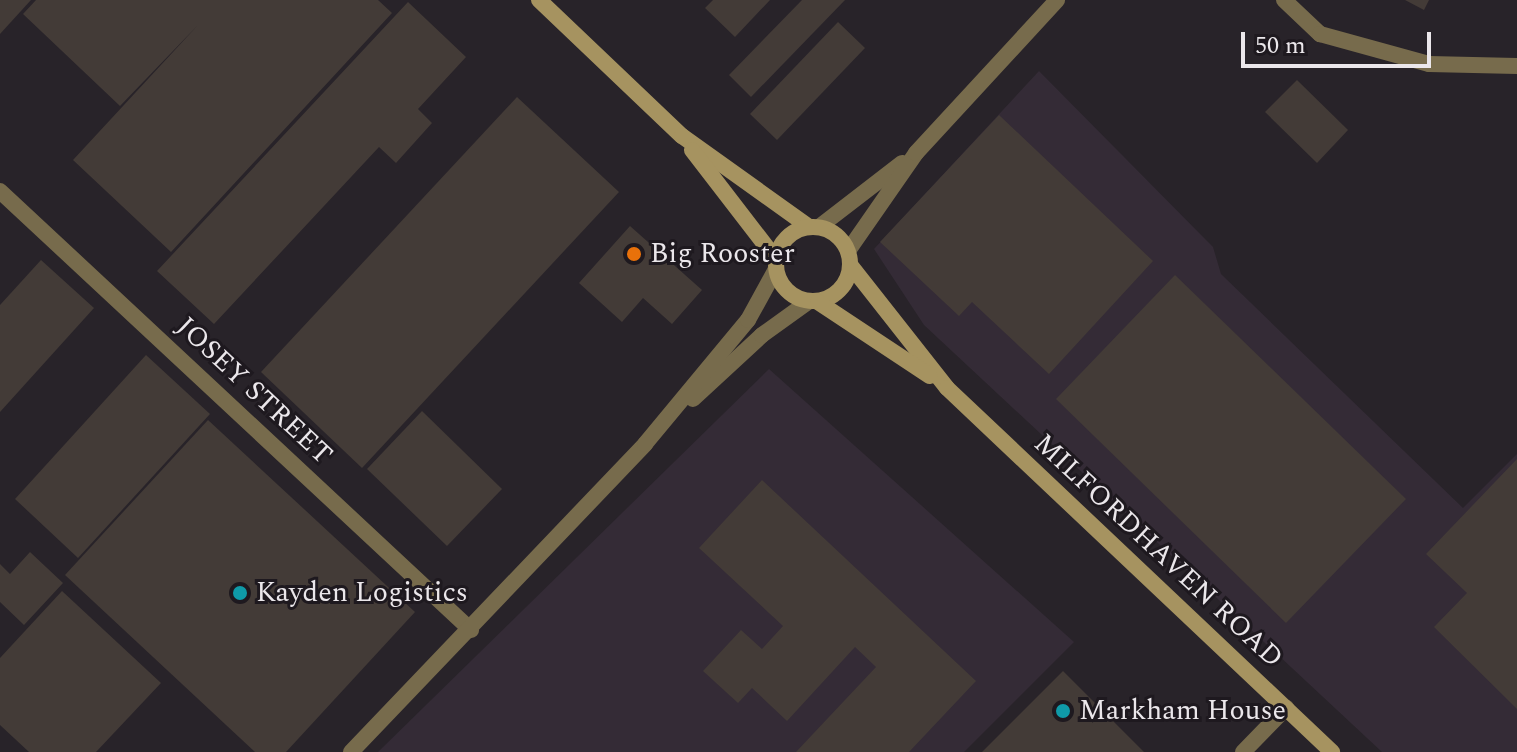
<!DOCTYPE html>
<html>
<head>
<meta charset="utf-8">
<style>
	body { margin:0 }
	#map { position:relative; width:1517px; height:752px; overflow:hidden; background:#282329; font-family:Spectral,serif }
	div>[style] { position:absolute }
	.built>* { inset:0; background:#342b36 }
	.building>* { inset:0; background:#433b37 }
	.street>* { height:16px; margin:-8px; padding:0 8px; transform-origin:8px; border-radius:8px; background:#776b4c }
	.secondary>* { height:16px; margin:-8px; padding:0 8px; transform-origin:8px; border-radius:8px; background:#a69360 }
	.secondary>.ring { margin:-8px; padding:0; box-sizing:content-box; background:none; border:16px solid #a69360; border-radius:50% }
	.dots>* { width:22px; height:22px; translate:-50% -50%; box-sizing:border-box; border:4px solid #1e191f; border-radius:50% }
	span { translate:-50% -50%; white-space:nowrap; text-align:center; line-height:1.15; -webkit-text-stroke:6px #1e191f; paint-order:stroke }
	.poi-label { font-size:28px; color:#ebe7eb }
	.left { translate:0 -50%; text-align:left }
	.street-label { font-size:28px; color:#ebe7eb }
	.scale { position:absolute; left:1241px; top:32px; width:190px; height:36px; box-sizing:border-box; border:4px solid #ebe7eb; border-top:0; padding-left:10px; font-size:24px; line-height:28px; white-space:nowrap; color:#ebe7eb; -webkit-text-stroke:6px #1e191f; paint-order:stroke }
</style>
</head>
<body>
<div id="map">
	<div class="built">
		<i style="clip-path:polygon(1039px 71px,1213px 247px,1221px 274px,1463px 508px,1517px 454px,1517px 752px,1382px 752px,924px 325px,874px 249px)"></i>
		<i style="clip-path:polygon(769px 369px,1074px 642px,964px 752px,378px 752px)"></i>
	</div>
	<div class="building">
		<i style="clip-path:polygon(0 0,31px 0,0 34px)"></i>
		<i style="clip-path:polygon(36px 0,378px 0,392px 13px,171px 252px,73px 160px,198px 25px,120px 106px,23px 14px)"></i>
		<i style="clip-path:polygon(713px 0,770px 0,735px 37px,705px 8px)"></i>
		<i style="clip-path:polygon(802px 0,845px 0,751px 97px,729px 75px)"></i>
		<i style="clip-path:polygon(1405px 0,1429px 0,1424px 10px)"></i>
		<i style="clip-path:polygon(408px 2px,466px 57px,418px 109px,432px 123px,396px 163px,379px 147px,214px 324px,157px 271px)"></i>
		<i style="clip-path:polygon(838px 22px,865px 48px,777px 140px,750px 114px)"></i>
		<i style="clip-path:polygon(1297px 80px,1348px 130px,1317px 163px,1265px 112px)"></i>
		<i style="clip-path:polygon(517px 97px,619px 192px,362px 468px,261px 372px)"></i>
		<i style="clip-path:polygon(999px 115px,1153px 261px,1049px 374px,972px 302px,959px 316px,880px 242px)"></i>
		<i style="clip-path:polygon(630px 226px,702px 290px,672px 324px,643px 298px,622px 322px,579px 283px)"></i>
		<i style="clip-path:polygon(41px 260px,94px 308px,0 412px,0 305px)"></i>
		<i style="clip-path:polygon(1175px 275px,1406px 499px,1286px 623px,1056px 399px)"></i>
		<i style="clip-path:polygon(146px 355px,210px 414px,78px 558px,15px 499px)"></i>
		<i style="clip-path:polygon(422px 411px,502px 489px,447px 546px,367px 469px)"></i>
		<i style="clip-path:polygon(208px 420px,415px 612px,286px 752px,255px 752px,65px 575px)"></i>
		<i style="clip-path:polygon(1517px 459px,1517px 709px,1434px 627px,1467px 593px,1426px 554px)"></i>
		<i style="clip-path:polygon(762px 480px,976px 681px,909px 752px,796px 752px,876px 667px,855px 647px,787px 721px,752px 688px,738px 703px,703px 671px,741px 630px,762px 649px,783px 626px,699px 548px)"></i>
		<i style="clip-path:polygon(30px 552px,63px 583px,24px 625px,0 602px,0 564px,10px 574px)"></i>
		<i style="clip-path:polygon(62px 591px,161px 683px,96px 752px,29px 752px,0 725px,0 658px)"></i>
		<i style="clip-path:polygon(1063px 671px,1144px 752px,982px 752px)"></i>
	</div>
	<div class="street">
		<i style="left:1284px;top:0;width:50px;rotate:43.4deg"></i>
		<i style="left:1320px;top:34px;width:113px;rotate:15.4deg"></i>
		<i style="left:1429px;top:64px;width:88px;rotate:1.3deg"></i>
		<i style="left:0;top:191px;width:644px;rotate:42.99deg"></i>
		<i style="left:819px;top:227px;width:105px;rotate:-37.6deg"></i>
		<i style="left:848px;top:251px;width:119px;rotate:-55.2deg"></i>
		<i style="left:916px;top:153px;width:208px;rotate:-47.3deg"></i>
		<i style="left:693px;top:399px;width:94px;rotate:-42.8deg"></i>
		<i style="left:762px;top:335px;width:57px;rotate:-35.7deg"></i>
		<i style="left:351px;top:752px;width:426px;rotate:-46.3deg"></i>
		<i style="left:645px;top:444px;width:161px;rotate:-50.3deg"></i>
		<i style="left:748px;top:320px;width:58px;rotate:-61.2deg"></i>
		<i style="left:1243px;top:752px;width:62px;rotate:-45.7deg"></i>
	</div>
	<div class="secondary">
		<i style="left:539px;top:0;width:197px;rotate:43.6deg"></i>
		<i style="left:682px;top:136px;width:156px;rotate:35.6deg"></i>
		<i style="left:692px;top:150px;width:138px;rotate:52.4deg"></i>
		<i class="ring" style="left:776px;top:227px;width:58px;height:58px"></i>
		<i style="left:851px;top:266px;width:155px;rotate:51.8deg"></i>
		<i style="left:947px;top:388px;width:530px;rotate:43.39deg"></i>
		<i style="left:818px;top:302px;width:134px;rotate:33.5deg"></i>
	</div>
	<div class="dots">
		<i style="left:634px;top:254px;background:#e8710a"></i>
		<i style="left:240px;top:593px;background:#0f9aa8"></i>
		<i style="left:1063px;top:711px;background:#0f9aa8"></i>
	</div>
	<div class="poi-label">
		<span class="left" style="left:650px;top:254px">Big Rooster</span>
		<span class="left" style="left:256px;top:593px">Kayden Logistics</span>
		<span class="left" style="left:1079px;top:711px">Markham House</span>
	</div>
	<div class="street-label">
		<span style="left:254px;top:391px;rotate:43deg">JOSEY STREET</span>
		<span style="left:1158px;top:551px;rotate:43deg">MILFORDHAVEN ROAD</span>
	</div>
	<div class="scale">50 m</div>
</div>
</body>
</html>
